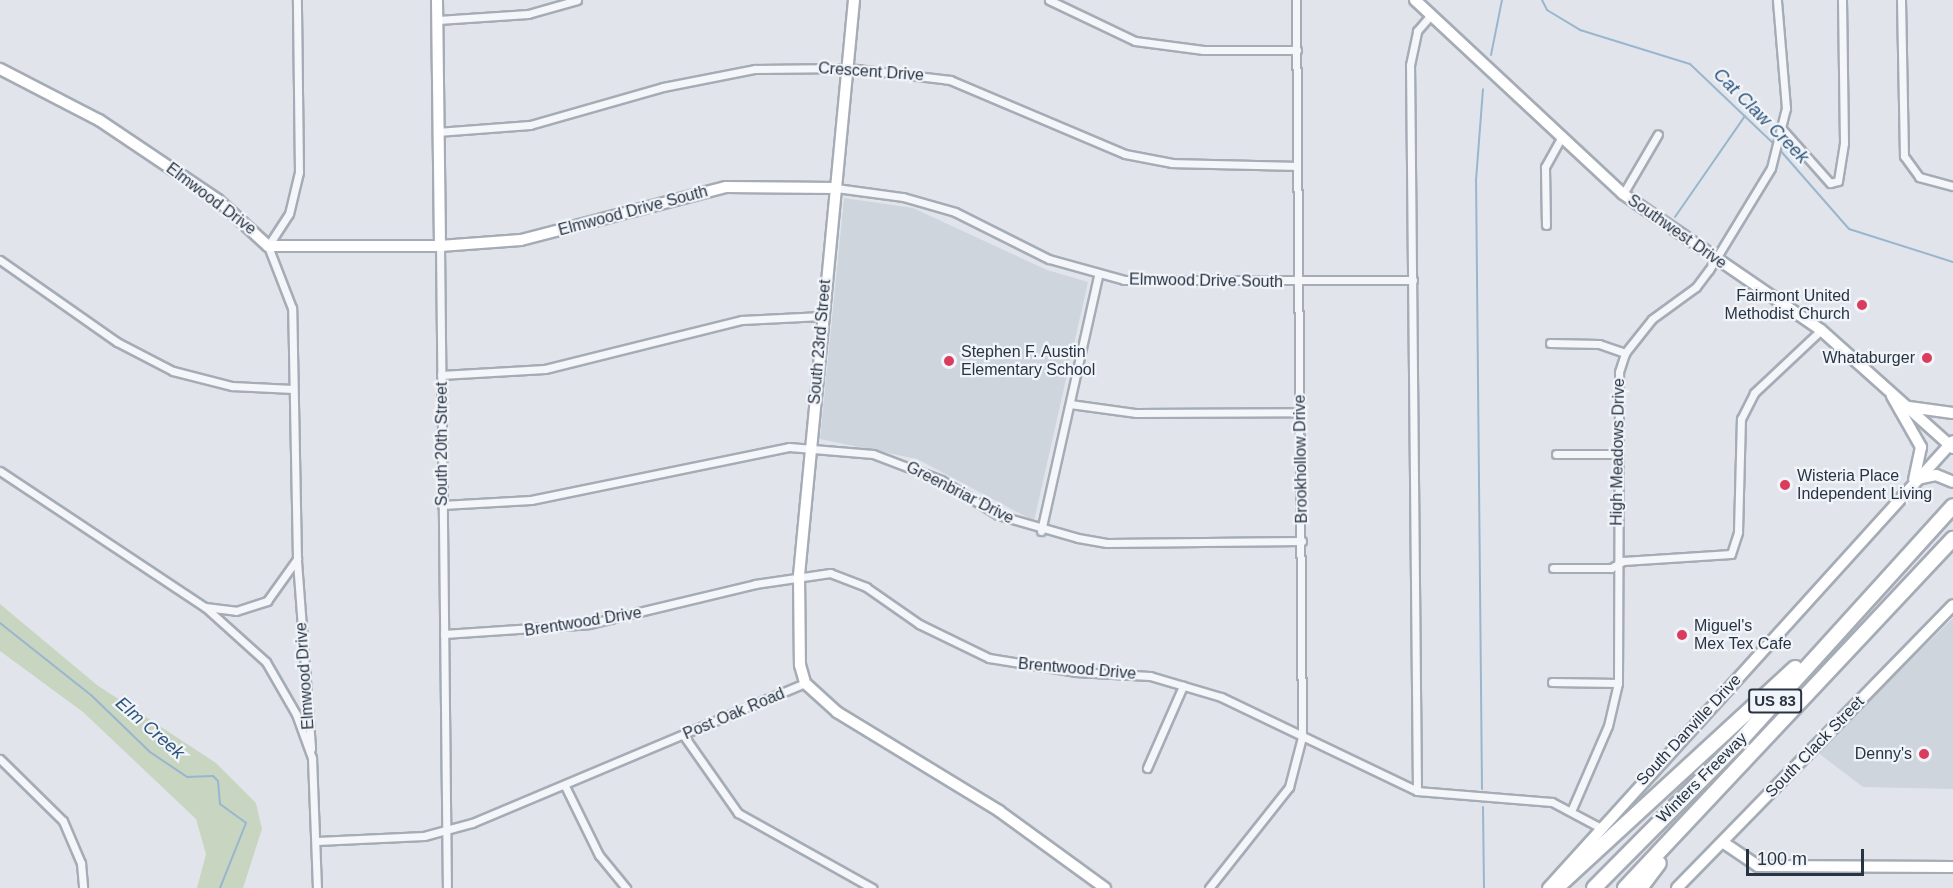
<!DOCTYPE html>
<html>
<head>
<meta charset="utf-8">
<style>
	body { margin:0 }
	#map { position:relative; width:1953px; height:888px; overflow:hidden; background:#e1e5eb; font-family:Helvetica,sans-serif }
	div>[style] { position:absolute }
	.built>* { inset:0; background:#cfd5dd }
	.green>* { inset:0; background:#c8d5c1 }
	.stream>* { height:2px; margin:-1px; padding:0 1px; transform-origin:1px; border-radius:1px; background:#99b6ce }
	.roads { filter:drop-shadow(2px 0 #a6acb6) drop-shadow(-2px 0 #a6acb6) drop-shadow(0 2px #a6acb6) drop-shadow(0 -2px #a6acb6) }
	.street>* { height:7px; margin:-3.5px; padding:0 3.5px; transform-origin:3.5px; border-radius:3.5px; background:#f4f6f9 }
	.secondary>* { height:10px; margin:-5px; padding:0 5px; transform-origin:5px; border-radius:5px; background:#fff }
	.highway>* { height:14px; margin:-7px; padding:0 7px; transform-origin:7px; border-radius:7px; background:#fff }
	.dots>* { width:16px; height:16px; translate:-50% -50%; box-sizing:border-box; border:3px solid #f1f4f8; border-radius:50% }
	span { translate:-50% -50%; white-space:nowrap; text-align:center; line-height:1.15; -webkit-text-stroke:4.5px #f1f4f8; paint-order:stroke }
	.shield-label span { padding:2px 4px; background:#f1f4f8; border:2px solid; border-radius:4px; -webkit-text-stroke-width:0 }
	.shield-label { font-size:15px; color:#283444; font-weight:700 }
	.street-label { font-size:16px; color:#283444 }
	.poi-label { font-size:16px; color:#283444 }
	.right { translate:-100% -50%; text-align:right }
	.left { translate:0 -50%; text-align:left }
	.water-label { font-size:18px; color:#2e557c; font-style:italic }
	.scale { position:absolute; left:1746px; top:849px; width:118px; height:27px; box-sizing:border-box; border:3px solid #283444; border-top:0; padding-left:8px; font-size:18px; line-height:21px; white-space:nowrap; color:#283444; -webkit-text-stroke:4px #f1f4f8; paint-order:stroke }
</style>
</head>
<body>
<div id="map">
	<div class="built">
		<i style="clip-path:polygon(844px 198px,913px 208px,1047px 270px,1088px 282px,1034px 521px,917px 459px,820px 439px)"></i>
		<i style="clip-path:polygon(1953px 618px,1953px 789px,1863px 787px,1817px 752px)"></i>
	</div>
	<div class="green">
		<i style="clip-path:polygon(0 604px,97px 685px,216px 763px,256px 803px,262px 829px,243px 888px,197px 888px,206px 854px,196px 819px,83px 712px,0 651px)"></i>
	</div>
	<div class="stream">
		<i style="left:1542px;top:0;width:11px;rotate:63deg"></i>
		<i style="left:1547px;top:10px;width:39px;rotate:31deg"></i>
		<i style="left:1580px;top:30px;width:115px;rotate:17.2deg"></i>
		<i style="left:1690px;top:64px;width:117px;rotate:43.6deg"></i>
		<i style="left:1491px;top:55px;width:56px;rotate:-78.7deg"></i>
		<i style="left:1779px;top:149px;width:106px;rotate:48.8deg"></i>
		<i style="left:1849px;top:229px;width:109px;rotate:17.6deg"></i>
		<i style="left:1675px;top:217px;width:123px;rotate:-55.3deg"></i>
		<i style="left:0;top:623px;width:116px;rotate:38.4deg"></i>
		<i style="left:91px;top:695px;width:82px;rotate:44deg"></i>
		<i style="left:150px;top:752px;width:45px;rotate:34deg"></i>
		<i style="left:187px;top:777px;width:26px;rotate:-2deg"></i>
		<i style="left:213px;top:776px;width:7px;rotate:45deg"></i>
		<i style="left:218px;top:781px;width:23px;rotate:85deg"></i>
		<i style="left:220px;top:804px;width:32px;rotate:36deg"></i>
		<i style="left:246px;top:823px;width:70px;rotate:111.8deg"></i>
		<i style="left:1482px;top:789px;width:609px;rotate:-90.56deg"></i>
		<i style="left:1476px;top:180px;width:91px;rotate:-85.6deg"></i>
		<i style="left:1483px;top:807px;width:81px;rotate:89.3deg"></i>
	</div>
	<div class="roads">
		<div class="street">
			<i style="left:1049px;top:0;width:95px;rotate:25.5deg"></i>
			<i style="left:1135px;top:41px;width:69px;rotate:7.5deg"></i>
			<i style="left:1203px;top:50px;width:94px"></i>
			<i style="left:1901px;top:0;width:156px;rotate:88.9deg"></i>
			<i style="left:1904px;top:156px;width:26px;rotate:54deg"></i>
			<i style="left:1919px;top:177px;width:35px;rotate:15deg"></i>
			<i style="left:438px;top:20px;width:90px;rotate:-3.8deg"></i>
			<i style="left:528px;top:14px;width:51px;rotate:-15.9deg"></i>
			<i style="left:1783px;top:130px;width:71px;rotate:48.4deg"></i>
			<i style="left:1830px;top:183px;width:8px;rotate:-14deg"></i>
			<i style="left:1838px;top:181px;width:38px;rotate:-81deg"></i>
			<i style="left:1844px;top:143px;width:143px;rotate:-90.8deg"></i>
			<i style="left:437px;top:132px;width:93px;rotate:-4.3deg"></i>
			<i style="left:530px;top:125px;width:138px;rotate:-15.9deg"></i>
			<i style="left:663px;top:87px;width:94px;rotate:-11.1deg"></i>
			<i style="left:755px;top:69px;width:93px;rotate:-0.6deg"></i>
			<i style="left:848px;top:68px;width:103px;rotate:6.7deg"></i>
			<i style="left:950px;top:80px;width:190px;rotate:22.9deg"></i>
			<i style="left:1125px;top:154px;width:48px;rotate:10.8deg"></i>
			<i style="left:1172px;top:163px;width:124px;rotate:1.4deg"></i>
			<i style="left:836px;top:188px;width:68px;rotate:7.7deg"></i>
			<i style="left:903px;top:197px;width:54px;rotate:16.1deg"></i>
			<i style="left:955px;top:212px;width:105px;rotate:26.6deg"></i>
			<i style="left:1049px;top:259px;width:78px;rotate:15.6deg"></i>
			<i style="left:1124px;top:280px;width:289px"></i>
			<i style="left:1623px;top:194px;width:69px;rotate:-59.7deg"></i>
			<i style="left:1546px;top:225px;width:58px;rotate:-91deg"></i>
			<i style="left:1545px;top:167px;width:31px;rotate:-61deg"></i>
			<i style="left:440px;top:246px;width:642px;rotate:89.38deg"></i>
			<i style="left:0;top:260px;width:143px;rotate:35deg"></i>
			<i style="left:117px;top:342px;width:63px;rotate:27.4deg"></i>
			<i style="left:173px;top:371px;width:61px;rotate:14.3deg"></i>
			<i style="left:232px;top:386px;width:61px;rotate:2.8deg"></i>
			<i style="left:1550px;top:343px;width:49px;rotate:1.2deg"></i>
			<i style="left:1599px;top:344px;width:28px;rotate:19deg"></i>
			<i style="left:441px;top:375px;width:104px;rotate:-3.3deg"></i>
			<i style="left:545px;top:369px;width:203px;rotate:-14deg"></i>
			<i style="left:742px;top:320px;width:80px;rotate:-2.9deg"></i>
			<i style="left:1070px;top:404px;width:67px;rotate:7.8deg"></i>
			<i style="left:1136px;top:413px;width:164px;rotate:-0.3deg"></i>
			<i style="left:1556px;top:454px;width:59px"></i>
			<i style="left:0;top:471px;width:246px;rotate:33.6deg"></i>
			<i style="left:205px;top:607px;width:82px;rotate:42deg"></i>
			<i style="left:266px;top:662px;width:60px;rotate:60deg"></i>
			<i style="left:296px;top:714px;width:47px;rotate:70deg"></i>
			<i style="left:312px;top:758px;width:130px;rotate:87.8deg"></i>
			<i style="left:442px;top:505px;width:89px;rotate:-3.2deg"></i>
			<i style="left:531px;top:500px;width:263px;rotate:-11.6deg"></i>
			<i style="left:789px;top:447px;width:84px;rotate:4.8deg"></i>
			<i style="left:873px;top:454px;width:73px;rotate:20.9deg"></i>
			<i style="left:941px;top:480px;width:67px;rotate:31.6deg"></i>
			<i style="left:998px;top:515px;width:83px;rotate:16deg"></i>
			<i style="left:1078px;top:538px;width:29px;rotate:10deg"></i>
			<i style="left:1107px;top:543px;width:195px;rotate:-0.6deg"></i>
			<i style="left:1041px;top:531px;width:262px;rotate:-77.4deg"></i>
			<i style="left:297px;top:561px;width:188px;rotate:85.7deg"></i>
			<i style="left:1553px;top:568px;width:58px"></i>
			<i style="left:1611px;top:568px;width:14px;rotate:-30deg"></i>
			<i style="left:1623px;top:561px;width:108px;rotate:-3.7deg"></i>
			<i style="left:1731px;top:554px;width:23px;rotate:-72deg"></i>
			<i style="left:1738px;top:532px;width:113px;rotate:-88.5deg"></i>
			<i style="left:1741px;top:419px;width:29px;rotate:-63deg"></i>
			<i style="left:1754px;top:393px;width:92px;rotate:-43.2deg"></i>
			<i style="left:205px;top:607px;width:31px;rotate:7deg"></i>
			<i style="left:236px;top:611px;width:33px;rotate:-18deg"></i>
			<i style="left:267px;top:601px;width:52px;rotate:-54.5deg"></i>
			<i style="left:297px;top:559px;width:251px;rotate:-91.1deg"></i>
			<i style="left:292px;top:308px;width:66px;rotate:-111.2deg"></i>
			<i style="left:268px;top:246px;width:38px;rotate:-57deg"></i>
			<i style="left:289px;top:214px;width:43px;rotate:-76.6deg"></i>
			<i style="left:299px;top:172px;width:172px;rotate:-90.7deg"></i>
			<i style="left:444px;top:634px;width:145px;rotate:-3.9deg"></i>
			<i style="left:589px;top:624px;width:171px;rotate:-13.5deg"></i>
			<i style="left:755px;top:584px;width:76px;rotate:-8.3deg"></i>
			<i style="left:830px;top:573px;width:39px;rotate:21deg"></i>
			<i style="left:866px;top:587px;width:65px;rotate:34.9deg"></i>
			<i style="left:919px;top:624px;width:78px;rotate:25.9deg"></i>
			<i style="left:989px;top:658px;width:87px;rotate:9.2deg"></i>
			<i style="left:1075px;top:672px;width:75px;rotate:3.1deg"></i>
			<i style="left:1150px;top:676px;width:74px;rotate:16.5deg"></i>
			<i style="left:1221px;top:697px;width:217px;rotate:25.6deg"></i>
			<i style="left:1417px;top:791px;width:135px;rotate:4.7deg"></i>
			<i style="left:1552px;top:802px;width:53px;rotate:28deg"></i>
			<i style="left:1552px;top:682px;width:66px;rotate:0.9deg"></i>
			<i style="left:684px;top:736px;width:94px;rotate:55deg"></i>
			<i style="left:738px;top:813px;width:154px;rotate:29.2deg"></i>
			<i style="left:0;top:759px;width:88px;rotate:44.5deg"></i>
			<i style="left:63px;top:821px;width:46px;rotate:66.8deg"></i>
			<i style="left:81px;top:863px;width:25px;rotate:85deg"></i>
			<i style="left:1147px;top:768px;width:90px;rotate:-66.3deg"></i>
			<i style="left:565px;top:786px;width:77px;rotate:63.8deg"></i>
			<i style="left:599px;top:855px;width:43px;rotate:50.7deg"></i>
			<i style="left:1417px;top:791px;width:726px;rotate:-90.55deg"></i>
			<i style="left:1410px;top:65px;width:35px;rotate:-78deg"></i>
			<i style="left:1417px;top:31px;width:20px;rotate:-49deg"></i>
			<i style="left:1572px;top:809px;width:90px;rotate:-66.6deg"></i>
			<i style="left:1608px;top:726px;width:44px;rotate:-76.9deg"></i>
			<i style="left:1618px;top:683px;width:311px;rotate:-89.8deg"></i>
			<i style="left:1619px;top:372px;width:20px;rotate:-72deg"></i>
			<i style="left:1625px;top:353px;width:43px;rotate:-51.5deg"></i>
			<i style="left:1652px;top:319px;width:54px;rotate:-36deg"></i>
			<i style="left:1696px;top:287px;width:21px;rotate:-53deg"></i>
			<i style="left:1709px;top:270px;width:119px;rotate:-58.7deg"></i>
			<i style="left:1771px;top:168px;width:62px;rotate:-76deg"></i>
			<i style="left:1786px;top:108px;width:108px;rotate:-94.8deg"></i>
			<i style="left:317px;top:841px;width:107px;rotate:-2.7deg"></i>
			<i style="left:424px;top:836px;width:50px;rotate:-15.2deg"></i>
			<i style="left:472px;top:823px;width:361px;rotate:-22.8deg"></i>
			<i style="left:1209px;top:888px;width:129px;rotate:-51.6deg"></i>
			<i style="left:1289px;top:787px;width:52px;rotate:-75.4deg"></i>
			<i style="left:1302px;top:737px;width:737px;rotate:-90.47deg"></i>
		</div>
		<div class="secondary">
			<i style="left:437px;top:0;width:246px;rotate:89.3deg"></i>
			<i style="left:854px;top:0;width:578px;rotate:95.46deg"></i>
			<i style="left:799px;top:575px;width:90px;rotate:89.4deg"></i>
			<i style="left:800px;top:665px;width:19px;rotate:74deg"></i>
			<i style="left:805px;top:683px;width:43px;rotate:42.2deg"></i>
			<i style="left:837px;top:712px;width:190px;rotate:31.4deg"></i>
			<i style="left:999px;top:811px;width:131px;rotate:36deg"></i>
			<i style="left:1415px;top:0;width:284px;rotate:43deg"></i>
			<i style="left:1623px;top:194px;width:240px;rotate:34.5deg"></i>
			<i style="left:1821px;top:330px;width:177px;rotate:41.8deg"></i>
			<i style="left:0;top:69px;width:111px;rotate:27.3deg"></i>
			<i style="left:99px;top:120px;width:143px;rotate:33.9deg"></i>
			<i style="left:218px;top:200px;width:68px;rotate:42.6deg"></i>
			<i style="left:268px;top:246px;width:172px"></i>
			<i style="left:440px;top:246px;width:81px;rotate:-4.2deg"></i>
			<i style="left:521px;top:240px;width:212px;rotate:-14.5deg"></i>
			<i style="left:726px;top:187px;width:110px;rotate:0.5deg"></i>
			<i style="left:1892px;top:396px;width:59px;rotate:60.4deg"></i>
			<i style="left:1921px;top:447px;width:33px;rotate:102deg"></i>
			<i style="left:1909px;top:407px;width:44px;rotate:7.8deg"></i>
			<i style="left:1917px;top:479px;width:19px;rotate:-12deg"></i>
			<i style="left:1936px;top:475px;width:18px;rotate:22deg"></i>
			<i style="left:1724px;top:843px;width:41px;rotate:34.1deg"></i>
			<i style="left:1758px;top:866px;width:195px;rotate:0.3deg"></i>
			<i style="left:1548px;top:888px;width:603px;rotate:-47.82deg"></i>
			<i style="left:1677px;top:888px;width:395px;rotate:-45.7deg"></i>
		</div>
		<div class="highway">
			<i style="left:1556px;top:888px;width:325px;rotate:-42.6deg"></i>
			<i style="left:1594px;top:888px;width:207px;rotate:-45.2deg"></i>
			<i style="left:1740px;top:741px;width:317px;rotate:-47.8deg"></i>
			<i style="left:1625px;top:888px;width:479px;rotate:-46.8deg"></i>
			<i style="left:1640px;top:888px;width:31px;rotate:-53deg"></i>
		</div>
	</div>
	<div class="dots">
		<i style="left:1862px;top:305px;background:#da3c5d"></i>
		<i style="left:1927px;top:358px;background:#da3c5d"></i>
		<i style="left:949px;top:361px;background:#da3c5d"></i>
		<i style="left:1785px;top:485px;background:#da3c5d"></i>
		<i style="left:1682px;top:635px;background:#da3c5d"></i>
		<i style="left:1924px;top:754px;background:#da3c5d"></i>
	</div>
	<div class="shield-label">
		<span style="left:1775px;top:701px">US 83</span>
	</div>
	<div class="street-label">
		<span style="left:871px;top:72px;rotate:4deg">Crescent Drive</span>
		<span style="left:211px;top:199px;rotate:37deg">Elmwood Drive</span>
		<span style="left:633px;top:211px;rotate:-15deg">Elmwood Drive South</span>
		<span style="left:1677px;top:232px;rotate:35deg">Southwest Drive</span>
		<span style="left:1206px;top:281px;rotate:1deg">Elmwood Drive South</span>
		<span style="left:820px;top:342px;rotate:-85deg">South 23rd Street</span>
		<span style="left:442px;top:444px;rotate:-90deg">South 20th Street</span>
		<span style="left:1618px;top:452px;rotate:-89deg">High Meadows Drive</span>
		<span style="left:1301px;top:459px;rotate:-91deg">Brookhollow Drive</span>
		<span style="left:960px;top:493px;rotate:27deg">Greenbriar Drive</span>
		<span style="left:583px;top:622px;rotate:-9deg">Brentwood Drive</span>
		<span style="left:1077px;top:669px;rotate:5deg">Brentwood Drive</span>
		<span style="left:305px;top:676px;rotate:-94deg">Elmwood Drive</span>
		<span style="left:734px;top:714px;rotate:-23deg">Post Oak Road</span>
		<span style="left:1689px;top:730px;rotate:-47deg">South Danville Drive</span>
		<span style="left:1815px;top:747px;rotate:-46deg">South Clack Street</span>
		<span style="left:1702px;top:778px;rotate:-45deg">Winters Freeway</span>
	</div>
	<div class="poi-label">
		<span class="right" style="left:1850px;top:305px">Fairmont United<br>Methodist Church</span>
		<span class="left" style="left:961px;top:361px">Stephen F. Austin<br>Elementary School</span>
		<span class="right" style="left:1915px;top:358px">Whataburger</span>
		<span class="left" style="left:1797px;top:485px">Wisteria Place<br>Independent Living</span>
		<span class="left" style="left:1694px;top:635px">Miguel's<br>Mex Tex Cafe</span>
		<span class="right" style="left:1912px;top:754px">Denny's</span>
	</div>
	<div class="water-label">
		<span style="left:1761px;top:116px;rotate:45deg">Cat Claw Creek</span>
		<span style="left:150px;top:728px;rotate:41deg">Elm Creek</span>
	</div>
	<div class="scale">100 m</div>
</div>
</body>
</html>
